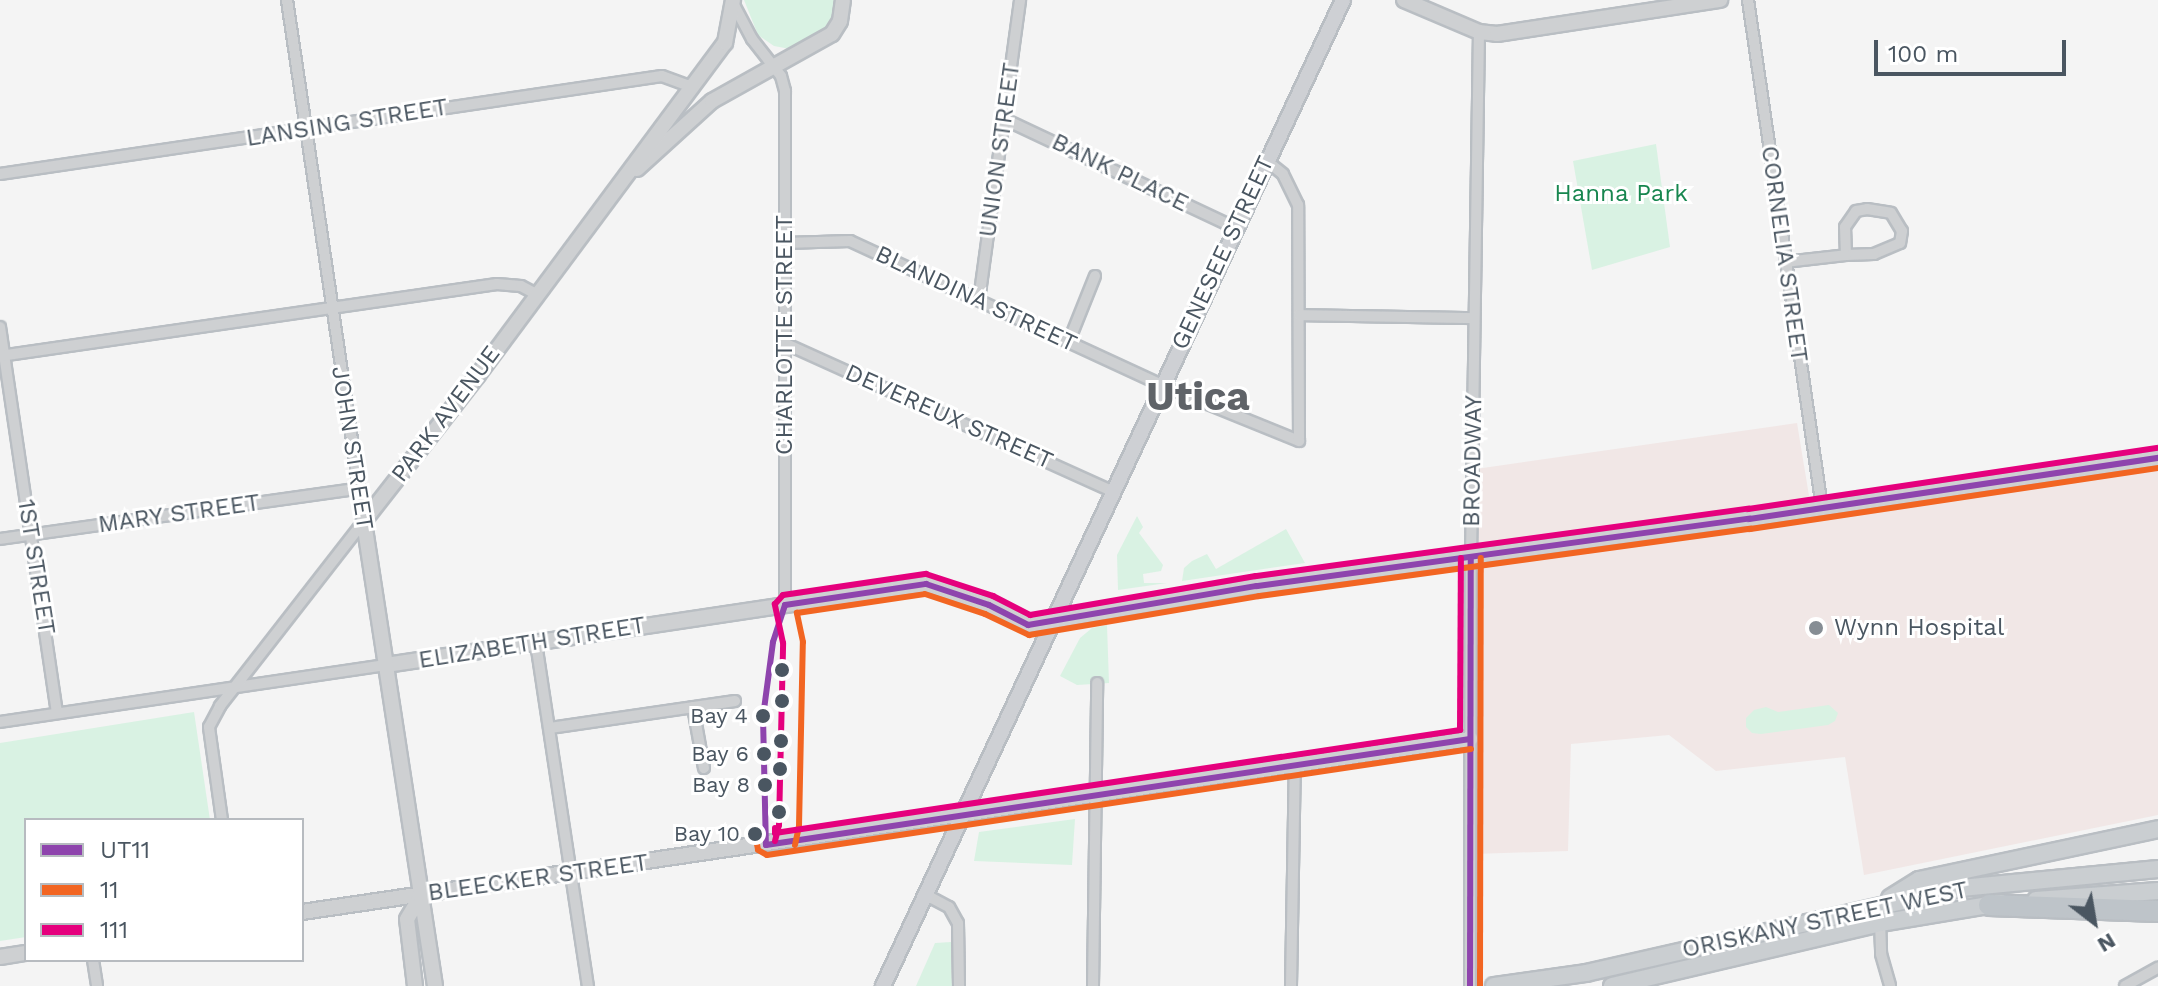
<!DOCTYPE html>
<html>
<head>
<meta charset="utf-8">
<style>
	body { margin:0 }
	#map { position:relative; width:2158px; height:986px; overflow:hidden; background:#f4f4f4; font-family:"Work Sans",sans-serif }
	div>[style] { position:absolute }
	.medical>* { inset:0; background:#f1e7e6 }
	.green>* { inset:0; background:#d9f2e3 }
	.roads { filter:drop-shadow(2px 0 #b9bec3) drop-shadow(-2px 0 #b9bec3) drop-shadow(0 2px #b9bec3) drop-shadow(0 -2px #b9bec3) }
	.minor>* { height:10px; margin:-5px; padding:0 5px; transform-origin:5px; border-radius:5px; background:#ced0d2 }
	.tertiary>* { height:14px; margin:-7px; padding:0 7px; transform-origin:7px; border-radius:7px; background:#ced0d2 }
	.secondary>* { height:14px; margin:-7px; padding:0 7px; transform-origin:7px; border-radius:7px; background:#ced0d4 }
	.primary>* { height:16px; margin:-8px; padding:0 8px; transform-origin:8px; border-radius:8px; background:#caced1 }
	.motorway>* { height:20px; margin:-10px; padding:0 10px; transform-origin:10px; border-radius:10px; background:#bec4c9 }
	.bus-1>* { height:6px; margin:-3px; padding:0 3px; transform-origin:3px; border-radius:3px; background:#8e44ad }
	.bus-2>* { height:6px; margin:-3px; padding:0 3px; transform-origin:3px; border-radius:3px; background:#f26522 }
	.bus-3>* { height:6px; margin:-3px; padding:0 3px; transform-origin:3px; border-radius:3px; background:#e5007d }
	.dots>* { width:22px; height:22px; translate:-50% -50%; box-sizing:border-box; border:4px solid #fff; border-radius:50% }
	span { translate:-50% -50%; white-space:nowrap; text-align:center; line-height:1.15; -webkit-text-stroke:6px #fff; paint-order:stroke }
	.bus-label { font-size:22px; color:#4a5661 }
	.right { translate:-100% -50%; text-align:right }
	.street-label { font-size:24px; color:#4a5661 }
	.park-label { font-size:24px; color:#17864f }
	.poi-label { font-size:24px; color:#4a5661 }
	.left { translate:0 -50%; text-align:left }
	.town-label { font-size:40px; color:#5f6368; font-weight:700 }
	.legend { position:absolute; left:24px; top:818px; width:280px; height:144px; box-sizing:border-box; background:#fff; border:2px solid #b7bbc0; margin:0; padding:10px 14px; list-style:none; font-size:24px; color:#4a5661 }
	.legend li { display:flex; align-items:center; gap:16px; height:40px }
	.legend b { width:40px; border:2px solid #b7bbc0 }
	.north { position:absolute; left:2054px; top:882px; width:80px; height:80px; -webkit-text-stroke:6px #fff; paint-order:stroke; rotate:149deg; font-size:22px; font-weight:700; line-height:32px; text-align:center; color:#4a5661 }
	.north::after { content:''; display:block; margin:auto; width:28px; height:36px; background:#4a5661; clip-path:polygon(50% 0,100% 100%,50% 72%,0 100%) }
	.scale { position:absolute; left:1874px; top:40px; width:192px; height:36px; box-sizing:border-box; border:4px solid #4a5661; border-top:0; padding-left:10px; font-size:24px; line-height:28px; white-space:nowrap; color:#4a5661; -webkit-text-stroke:6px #fff; paint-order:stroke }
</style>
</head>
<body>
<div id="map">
	<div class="medical">
		<i style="clip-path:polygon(1797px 423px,1813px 520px,2158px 470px,2158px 815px,1864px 875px,1845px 757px,1716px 771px,1669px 735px,1571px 744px,1568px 851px,1474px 854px,1476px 469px)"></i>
	</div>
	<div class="green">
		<i style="clip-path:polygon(744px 0,835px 0,832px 22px,823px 32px,790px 49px,774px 46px,758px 35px)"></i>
		<i style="clip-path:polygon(1656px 144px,1670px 247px,1592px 270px,1573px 161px)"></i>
		<i style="clip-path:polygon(1137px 516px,1143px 527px,1139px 533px,1163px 565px,1161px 571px,1143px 574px,1144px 583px,1167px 583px,1118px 590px,1117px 555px)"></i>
		<i style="clip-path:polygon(1286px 529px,1305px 563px,1182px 581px,1184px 568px,1192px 561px,1207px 554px,1216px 569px)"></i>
		<i style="clip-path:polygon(1107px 625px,1109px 683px,1077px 685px,1060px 676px,1080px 638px,1092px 628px)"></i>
		<i style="clip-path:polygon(1829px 705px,1838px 713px,1835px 721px,1828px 725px,1761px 734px,1752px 733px,1746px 727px,1746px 718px,1754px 710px,1766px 707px,1778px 712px)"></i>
		<i style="clip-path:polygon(194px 712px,210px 820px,26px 820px,26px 937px,0 941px,0 743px)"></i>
		<i style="clip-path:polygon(1075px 819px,1072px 865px,974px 861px,979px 832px)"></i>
		<i style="clip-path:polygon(951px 942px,952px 986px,916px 986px,935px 943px)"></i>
	</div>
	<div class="roads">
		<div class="minor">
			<i style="left:1748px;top:0;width:512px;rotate:81.7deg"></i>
			<i style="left:733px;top:3px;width:41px;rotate:62.2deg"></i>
			<i style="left:752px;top:39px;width:47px;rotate:51.9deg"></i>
			<i style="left:781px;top:76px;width:16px;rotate:75deg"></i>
			<i style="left:785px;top:91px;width:514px;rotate:90deg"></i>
			<i style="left:1004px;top:119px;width:256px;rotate:25.2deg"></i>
			<i style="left:0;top:174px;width:669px;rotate:-8.42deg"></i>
			<i style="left:662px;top:76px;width:32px;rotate:20deg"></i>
			<i style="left:1867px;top:209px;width:24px;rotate:9deg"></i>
			<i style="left:1891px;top:213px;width:21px;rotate:59deg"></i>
			<i style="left:1902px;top:231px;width:12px;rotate:99deg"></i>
			<i style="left:1900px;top:243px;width:28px;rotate:157deg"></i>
			<i style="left:1874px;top:254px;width:28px;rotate:178deg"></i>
			<i style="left:1846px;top:255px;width:28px;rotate:-92deg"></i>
			<i style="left:1845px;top:227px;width:19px;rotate:-55deg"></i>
			<i style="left:1856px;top:211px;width:11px;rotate:-10deg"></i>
			<i style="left:785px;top:243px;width:65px;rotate:-1.8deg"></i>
			<i style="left:850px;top:241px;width:343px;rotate:24.8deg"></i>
			<i style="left:1161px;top:385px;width:149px;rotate:22.1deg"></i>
			<i style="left:1299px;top:441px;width:236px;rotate:-90.2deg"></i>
			<i style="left:1298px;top:205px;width:34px;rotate:-116deg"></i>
			<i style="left:1283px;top:174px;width:21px;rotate:-141deg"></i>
			<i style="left:1785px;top:262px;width:61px;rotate:-6.5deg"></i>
			<i style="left:979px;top:300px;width:303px;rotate:-82.2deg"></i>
			<i style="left:1299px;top:315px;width:175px;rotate:1deg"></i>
			<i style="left:0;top:327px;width:390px;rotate:81.6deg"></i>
			<i style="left:1069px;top:341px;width:70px;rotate:-68.2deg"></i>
			<i style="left:784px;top:343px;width:362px;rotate:24.3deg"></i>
			<i style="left:0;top:356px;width:502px;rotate:-8.24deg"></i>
			<i style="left:497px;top:284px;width:24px;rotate:5deg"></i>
			<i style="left:521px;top:286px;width:17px;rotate:28deg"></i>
			<i style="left:0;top:539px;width:361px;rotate:-8deg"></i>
			<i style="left:536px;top:643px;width:347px;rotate:81.4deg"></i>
			<i style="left:693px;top:707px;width:62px;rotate:79.8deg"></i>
			<i style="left:0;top:722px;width:390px;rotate:-8.4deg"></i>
			<i style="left:550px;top:728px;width:187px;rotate:-8.3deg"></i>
			<i style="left:222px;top:820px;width:94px;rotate:-98deg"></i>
			<i style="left:209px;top:727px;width:24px;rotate:-62deg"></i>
			<i style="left:220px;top:706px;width:234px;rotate:-52.1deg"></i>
			<i style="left:364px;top:521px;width:527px;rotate:-98.41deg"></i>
			<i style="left:926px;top:895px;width:26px;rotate:28deg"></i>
			<i style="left:949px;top:907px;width:18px;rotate:61deg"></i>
			<i style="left:958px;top:923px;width:63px;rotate:89.1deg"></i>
			<i style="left:1880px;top:921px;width:33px;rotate:88deg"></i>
			<i style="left:1881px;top:954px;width:33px;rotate:74deg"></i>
			<i style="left:93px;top:960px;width:26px;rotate:81deg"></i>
			<i style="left:1093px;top:986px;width:303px;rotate:-89.2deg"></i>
			<i style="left:1291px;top:986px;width:223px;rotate:-89deg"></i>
			<i style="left:1470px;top:986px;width:428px;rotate:-89.9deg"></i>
			<i style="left:1471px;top:558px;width:526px;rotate:-89.13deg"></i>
			<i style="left:2125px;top:986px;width:38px;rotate:-29deg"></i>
		</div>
		<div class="tertiary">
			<i style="left:1404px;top:0;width:82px;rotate:23.1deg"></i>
			<i style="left:1479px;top:32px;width:18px;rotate:6deg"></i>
			<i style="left:1497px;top:34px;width:226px;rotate:-8.7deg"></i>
			<i style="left:637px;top:169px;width:101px;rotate:-42.2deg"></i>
			<i style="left:712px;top:101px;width:137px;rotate:-29.2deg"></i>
			<i style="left:832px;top:34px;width:15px;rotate:-58deg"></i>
			<i style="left:840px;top:21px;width:21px;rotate:-82deg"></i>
			<i style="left:386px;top:665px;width:546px;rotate:-8.53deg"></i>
			<i style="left:926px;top:584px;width:66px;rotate:18.4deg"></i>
			<i style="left:989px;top:605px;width:44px;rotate:27.1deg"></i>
			<i style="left:1028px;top:625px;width:232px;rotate:-9.7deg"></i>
			<i style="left:1257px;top:586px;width:497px;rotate:-7.8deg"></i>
			<i style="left:1749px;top:519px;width:414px;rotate:-8.5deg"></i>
			<i style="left:302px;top:912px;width:1181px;rotate:-8.43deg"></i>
			<i style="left:0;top:957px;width:26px;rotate:-9deg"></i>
			<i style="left:415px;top:986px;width:67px;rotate:-96.8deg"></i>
			<i style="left:407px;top:919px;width:27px;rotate:-59deg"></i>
			<i style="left:435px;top:986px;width:470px;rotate:-98.7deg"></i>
			<i style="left:364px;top:521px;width:185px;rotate:-52deg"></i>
			<i style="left:478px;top:375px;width:414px;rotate:-53.4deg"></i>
			<i style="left:725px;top:43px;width:44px;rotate:-79.5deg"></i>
		</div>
		<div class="secondary">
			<i style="left:883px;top:986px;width:1088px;rotate:-64.99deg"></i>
		</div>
		<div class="primary">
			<i style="left:1890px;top:898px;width:34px;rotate:-32deg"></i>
			<i style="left:1919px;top:880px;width:244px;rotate:-12deg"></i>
			<i style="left:2036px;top:900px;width:122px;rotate:-4.2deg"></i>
			<i style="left:1494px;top:986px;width:93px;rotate:-8deg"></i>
			<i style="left:1586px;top:973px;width:385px;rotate:-12.8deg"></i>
			<i style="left:1961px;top:888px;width:198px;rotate:-5.5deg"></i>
			<i style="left:1612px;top:986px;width:275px;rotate:-13.2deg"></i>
			<i style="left:1880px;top:923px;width:123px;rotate:-9.4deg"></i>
		</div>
		<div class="motorway">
			<i style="left:1989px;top:905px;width:169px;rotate:2deg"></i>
		</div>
	</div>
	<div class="bus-1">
		<i style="left:785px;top:605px;width:143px;rotate:-8.5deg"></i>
		<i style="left:926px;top:584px;width:66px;rotate:18.4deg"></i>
		<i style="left:989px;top:605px;width:44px;rotate:27.1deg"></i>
		<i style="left:1028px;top:625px;width:232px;rotate:-9.7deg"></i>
		<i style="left:1257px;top:586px;width:497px;rotate:-7.8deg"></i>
		<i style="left:1749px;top:519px;width:414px;rotate:-8.5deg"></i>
		<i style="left:785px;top:605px;width:39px;rotate:108deg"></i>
		<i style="left:773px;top:642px;width:76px;rotate:97.6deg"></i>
		<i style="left:763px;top:717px;width:128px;rotate:88.7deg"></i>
		<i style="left:766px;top:845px;width:712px;rotate:-8.56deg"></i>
		<i style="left:1470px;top:986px;width:428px;rotate:-89.9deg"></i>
	</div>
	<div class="bus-2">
		<i style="left:755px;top:834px;width:16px;rotate:79deg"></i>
		<i style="left:758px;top:850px;width:10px;rotate:29deg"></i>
		<i style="left:767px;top:855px;width:712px;rotate:-8.56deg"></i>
		<i style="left:795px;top:845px;width:19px;rotate:-78deg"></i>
		<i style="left:799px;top:826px;width:184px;rotate:-88.8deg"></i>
		<i style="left:803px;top:642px;width:30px;rotate:-102deg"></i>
		<i style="left:797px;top:613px;width:129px;rotate:-8.4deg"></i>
		<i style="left:925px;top:594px;width:63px;rotate:18.4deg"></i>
		<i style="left:985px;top:614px;width:49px;rotate:25.5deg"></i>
		<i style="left:1029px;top:635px;width:233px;rotate:-9.6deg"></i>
		<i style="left:1259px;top:596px;width:496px;rotate:-7.8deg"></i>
		<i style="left:1750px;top:529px;width:413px;rotate:-8.5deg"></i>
		<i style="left:1480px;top:986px;width:428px;rotate:-89.9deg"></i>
	</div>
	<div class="bus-3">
		<i style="left:775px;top:828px;width:5px;rotate:90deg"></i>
		<i style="left:775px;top:833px;width:693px;rotate:-8.55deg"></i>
		<i style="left:1460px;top:730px;width:172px;rotate:-89.7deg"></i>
		<i style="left:775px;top:841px;width:16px;rotate:-76deg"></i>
		<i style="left:779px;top:825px;width:182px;rotate:-88.7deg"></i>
		<i style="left:783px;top:643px;width:40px;rotate:-102deg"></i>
		<i style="left:775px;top:604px;width:12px;rotate:-48deg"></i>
		<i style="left:783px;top:595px;width:145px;rotate:-8.4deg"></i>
		<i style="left:926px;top:574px;width:71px;rotate:18.2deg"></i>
		<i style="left:993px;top:596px;width:42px;rotate:27.2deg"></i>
		<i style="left:1030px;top:615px;width:229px;rotate:-9.8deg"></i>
		<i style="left:1256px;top:576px;width:497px;rotate:-7.8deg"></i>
		<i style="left:1748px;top:509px;width:414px;rotate:-8.5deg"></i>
	</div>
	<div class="dots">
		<i style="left:1816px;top:628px;background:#868d94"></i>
		<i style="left:782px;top:670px;background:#4a5661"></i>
		<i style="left:782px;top:701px;background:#4a5661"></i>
		<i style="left:763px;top:716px;background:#4a5661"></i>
		<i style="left:781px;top:741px;background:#4a5661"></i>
		<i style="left:764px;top:754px;background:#4a5661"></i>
		<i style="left:780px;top:769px;background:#4a5661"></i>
		<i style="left:765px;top:785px;background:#4a5661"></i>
		<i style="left:779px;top:812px;background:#4a5661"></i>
		<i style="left:755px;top:834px;background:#4a5661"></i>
	</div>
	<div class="bus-label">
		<span class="right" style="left:748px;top:716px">Bay 4</span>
		<span class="right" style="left:749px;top:754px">Bay 6</span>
		<span class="right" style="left:750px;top:785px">Bay 8</span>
		<span class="right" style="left:740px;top:834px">Bay 10</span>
	</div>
	<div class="street-label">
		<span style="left:347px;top:123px;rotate:-9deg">LANSING STREET</span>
		<span style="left:1000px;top:150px;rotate:-82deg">UNION STREET</span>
		<span style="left:1120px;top:173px;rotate:26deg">BANK PLACE</span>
		<span style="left:1223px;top:253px;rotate:-65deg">GENESEE STREET</span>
		<span style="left:1784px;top:254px;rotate:82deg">CORNELIA STREET</span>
		<span style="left:976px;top:299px;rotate:25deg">BLANDINA STREET</span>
		<span style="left:785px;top:335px;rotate:-90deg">CHARLOTTE STREET</span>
		<span style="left:446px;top:414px;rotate:-53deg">PARK AVENUE</span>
		<span style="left:949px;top:417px;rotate:24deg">DEVEREUX STREET</span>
		<span style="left:352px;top:448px;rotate:81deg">JOHN STREET</span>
		<span style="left:1473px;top:461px;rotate:-89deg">BROADWAY</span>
		<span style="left:179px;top:514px;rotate:-8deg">MARY STREET</span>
		<span style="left:36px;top:567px;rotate:81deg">1ST STREET</span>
		<span style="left:532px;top:643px;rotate:-9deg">ELIZABETH STREET</span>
		<span style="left:538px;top:878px;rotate:-8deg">BLEECKER STREET</span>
		<span style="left:1825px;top:920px;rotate:-12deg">ORISKANY STREET WEST</span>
	</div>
	<div class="park-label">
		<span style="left:1621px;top:194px">Hanna Park</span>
	</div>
	<div class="poi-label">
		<span class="left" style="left:1834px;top:628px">Wynn Hospital</span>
	</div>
	<div class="town-label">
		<span style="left:1198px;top:397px">Utica</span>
	</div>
	<ul class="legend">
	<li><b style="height:10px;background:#8e44ad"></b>UT11</li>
	<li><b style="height:10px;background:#f26522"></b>11</li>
	<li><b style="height:10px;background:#e5007d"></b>111</li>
	</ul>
	<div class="north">N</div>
	<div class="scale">100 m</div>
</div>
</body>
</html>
